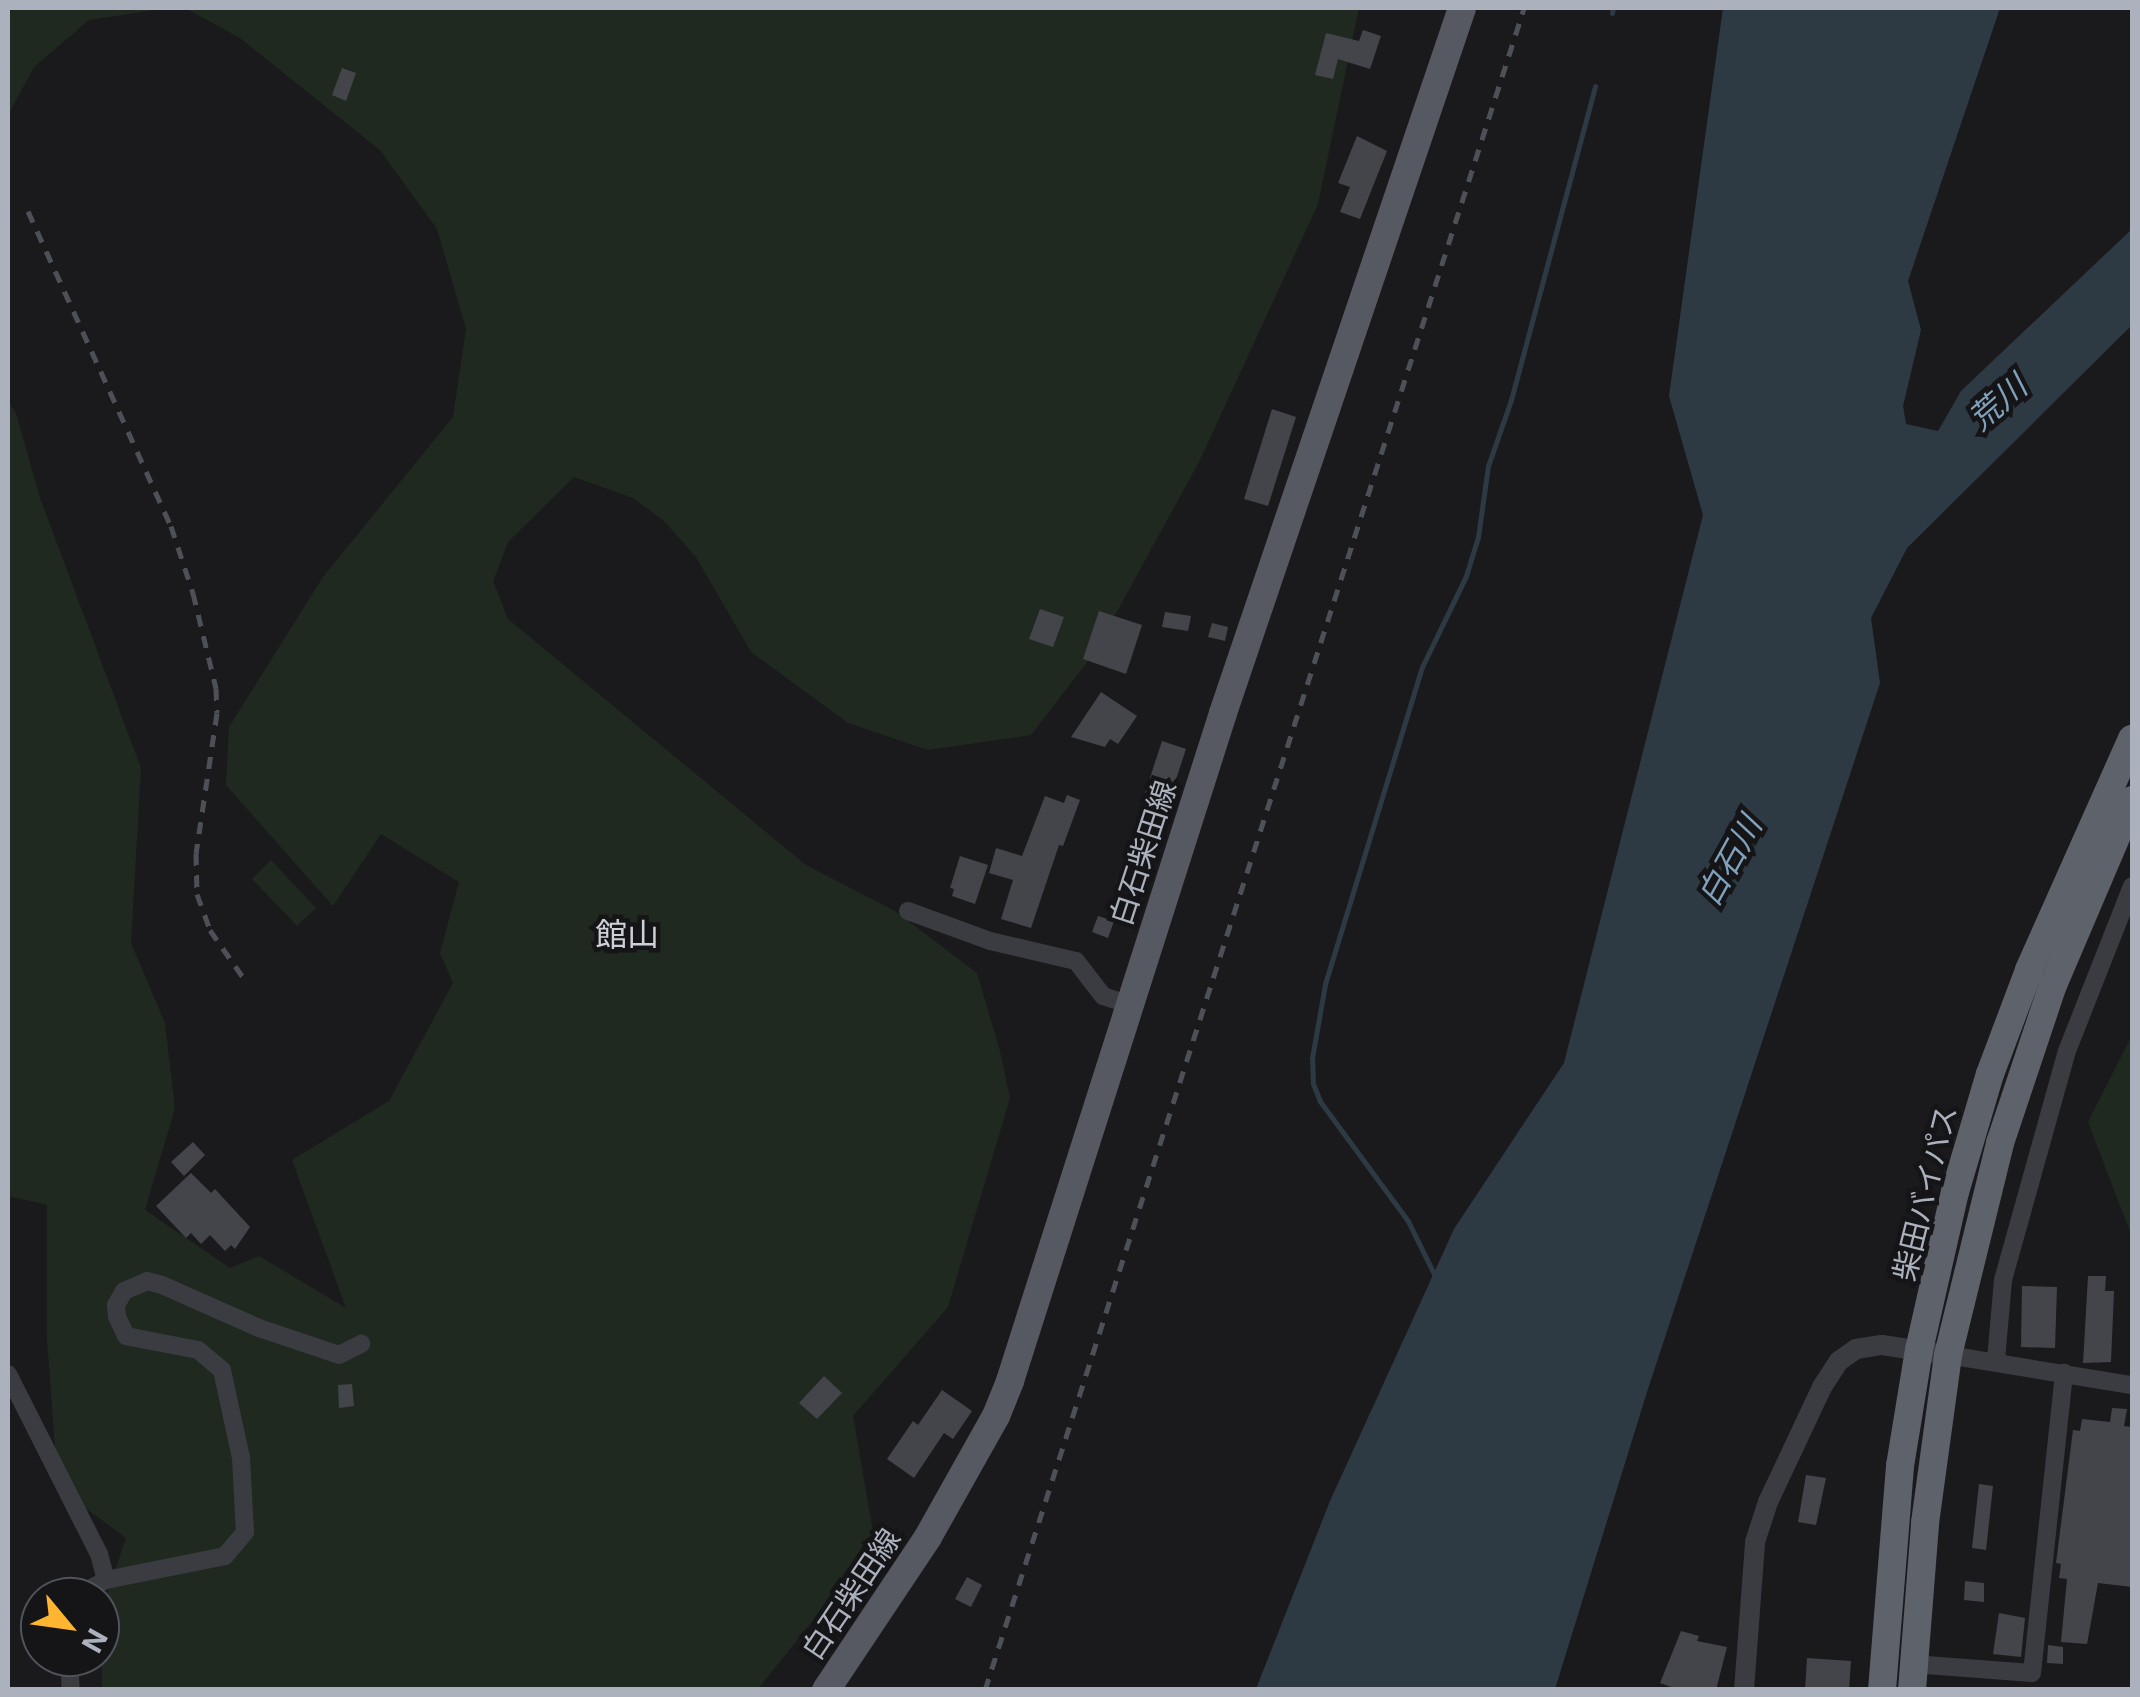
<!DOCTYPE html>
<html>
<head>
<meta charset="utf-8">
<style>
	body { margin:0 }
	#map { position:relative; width:2140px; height:1697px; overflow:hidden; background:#1a1a1d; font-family:Inter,"Noto Sans JP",sans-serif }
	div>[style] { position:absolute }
	.green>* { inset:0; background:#1f2920 }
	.water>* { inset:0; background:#2e3a43 }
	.stream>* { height:5px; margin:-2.5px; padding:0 2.5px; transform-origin:2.5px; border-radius:2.5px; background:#2e3a43 }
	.building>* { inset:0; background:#44454a }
	.minor>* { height:18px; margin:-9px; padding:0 9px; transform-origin:9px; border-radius:9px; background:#3b3c42 }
	.tertiary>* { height:20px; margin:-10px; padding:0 10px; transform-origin:10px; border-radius:10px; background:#3b3c42 }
	.primary>* { height:28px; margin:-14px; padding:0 14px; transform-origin:14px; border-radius:14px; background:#565961 }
	.trunk>* { height:28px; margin:-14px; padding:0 14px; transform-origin:14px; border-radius:14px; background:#5e626a }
	.rail>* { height:5px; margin-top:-2.5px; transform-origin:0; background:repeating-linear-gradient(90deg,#4d5057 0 12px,transparent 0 22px) }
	span { translate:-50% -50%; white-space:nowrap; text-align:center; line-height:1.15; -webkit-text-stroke:9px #151518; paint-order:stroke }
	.street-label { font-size:30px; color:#abb1bd }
	.water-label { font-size:32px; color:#80a1bb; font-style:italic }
	.neighbourhood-label { font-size:32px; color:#cdd0d9 }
	.frame { position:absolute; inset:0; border:10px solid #abb1bd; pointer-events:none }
	.north { position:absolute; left:20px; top:1577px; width:100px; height:100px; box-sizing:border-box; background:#151518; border:2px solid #51535a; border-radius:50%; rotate:119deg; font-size:28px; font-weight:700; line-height:40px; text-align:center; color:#abb1bd }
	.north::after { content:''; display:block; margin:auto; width:35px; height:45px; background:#ffb530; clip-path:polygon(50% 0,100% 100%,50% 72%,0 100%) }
</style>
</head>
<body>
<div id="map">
	<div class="green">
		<i style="clip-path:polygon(8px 8px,167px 8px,89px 20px,34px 67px,8px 115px)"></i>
		<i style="clip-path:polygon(185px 8px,1359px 8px,1318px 204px,1200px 460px,1095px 652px,1031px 735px,928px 750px,848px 723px,751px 652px,696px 557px,663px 520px,633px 498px,574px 477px,508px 542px,493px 581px,508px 619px,806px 865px,895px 911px,977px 973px,1000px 1051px,1010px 1098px,948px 1307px,853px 1416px,875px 1543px,758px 1689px,102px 1689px,101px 1612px,126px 1538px,58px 1488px,47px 1340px,47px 1205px,8px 1196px,8px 402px,16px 413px,40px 498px,141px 768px,131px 943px,165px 1023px,175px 1108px,145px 1210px,230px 1268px,259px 1256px,346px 1308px,292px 1160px,389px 1101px,453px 983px,440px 953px,459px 882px,381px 834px,333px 906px,226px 785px,229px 727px,323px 577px,453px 417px,466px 329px,437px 229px,380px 150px,240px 38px)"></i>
		<i style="clip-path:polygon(271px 860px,316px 908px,297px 926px,252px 879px)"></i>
		<i style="clip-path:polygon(2132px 1035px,2132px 1237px,2088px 1122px)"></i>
	</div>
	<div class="water">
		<i style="clip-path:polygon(1723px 8px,2000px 8px,1908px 281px,1921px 330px,1903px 406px,1906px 424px,1938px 431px,1961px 391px,2132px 229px,2132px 325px,1907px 548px,1871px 618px,1880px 683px,1647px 1392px,1555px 1689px,1256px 1689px,1330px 1501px,1454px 1229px,1564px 1063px,1703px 515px,1669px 396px)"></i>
	</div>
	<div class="stream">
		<i style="left:1612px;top:13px;width:5px;rotate:-79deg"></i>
		<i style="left:1436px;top:1278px;width:64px;rotate:-116.2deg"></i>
		<i style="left:1408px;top:1221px;width:149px;rotate:-126.3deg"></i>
		<i style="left:1320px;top:1101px;width:18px;rotate:-112deg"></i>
		<i style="left:1313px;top:1084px;width:26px;rotate:-92deg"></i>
		<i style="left:1312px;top:1058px;width:75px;rotate:-80deg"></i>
		<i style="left:1325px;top:984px;width:332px;rotate:-73deg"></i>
		<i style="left:1422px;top:667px;width:101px;rotate:-64.2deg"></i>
		<i style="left:1466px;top:576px;width:41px;rotate:-72.9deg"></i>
		<i style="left:1478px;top:537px;width:72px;rotate:-82deg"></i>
		<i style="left:1488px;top:466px;width:70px;rotate:-70.8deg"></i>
		<i style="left:1511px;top:400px;width:325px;rotate:-75deg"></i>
	</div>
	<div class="building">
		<i style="clip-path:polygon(1363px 30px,1381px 36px,1370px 69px,1338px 59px,1333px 79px,1315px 75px,1326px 33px,1359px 41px)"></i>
		<i style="clip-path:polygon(342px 68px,356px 73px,346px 101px,332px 95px)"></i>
		<i style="clip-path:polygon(1357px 136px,1387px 151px,1360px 219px,1340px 212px,1350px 187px,1338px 183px)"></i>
		<i style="clip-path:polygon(1272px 409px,1296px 417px,1268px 506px,1244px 499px)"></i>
		<i style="clip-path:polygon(1040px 609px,1064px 617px,1053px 647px,1029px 639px)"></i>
		<i style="clip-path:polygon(1099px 611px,1142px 625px,1126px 674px,1083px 659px)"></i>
		<i style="clip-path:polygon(1165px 612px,1191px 616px,1188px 631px,1162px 627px)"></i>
		<i style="clip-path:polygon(1212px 623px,1228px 627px,1225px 641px,1208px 637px)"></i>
		<i style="clip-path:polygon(1101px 692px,1137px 716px,1118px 744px,1110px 739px,1105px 747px,1071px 737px)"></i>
		<i style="clip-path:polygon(1162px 741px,1186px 749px,1139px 892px,1115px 885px)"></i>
		<i style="clip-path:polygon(1067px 795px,1080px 800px,1063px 846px,1059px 845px,1031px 928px,1001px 919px,1013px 880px,989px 873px,996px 848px,1022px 856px,1045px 796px,1064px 803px)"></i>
		<i style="clip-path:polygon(960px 856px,988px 865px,975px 904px,952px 896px,954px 889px,950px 888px)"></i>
		<i style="clip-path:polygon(1098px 916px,1114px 921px,1108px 938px,1092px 932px)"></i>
		<i style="clip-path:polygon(193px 1142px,205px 1155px,184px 1176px,171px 1162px)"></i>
		<i style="clip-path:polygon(191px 1173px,211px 1193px,215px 1189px,250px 1227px,235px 1249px,231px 1245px,225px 1251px,210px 1235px,201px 1244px,191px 1233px,186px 1238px,156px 1206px)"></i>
		<i style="clip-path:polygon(2088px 1276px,2106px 1276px,2105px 1291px,2114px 1291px,2111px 1362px,2083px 1363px)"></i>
		<i style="clip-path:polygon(2022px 1286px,2057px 1287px,2055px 1348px,2021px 1347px)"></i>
		<i style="clip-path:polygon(824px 1376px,842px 1393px,817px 1419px,799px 1403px)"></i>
		<i style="clip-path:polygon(352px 1384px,354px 1406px,339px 1408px,338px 1385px)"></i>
		<i style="clip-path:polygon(942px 1390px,972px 1411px,953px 1439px,944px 1433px,914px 1478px,887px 1459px,913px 1421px,918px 1425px)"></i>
		<i style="clip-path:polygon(2112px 1408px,2127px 1409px,2124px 1426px,2132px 1427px,2132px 1587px,2098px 1583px,2087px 1644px,2061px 1642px,2067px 1579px,2059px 1578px,2061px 1564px,2056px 1563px,2073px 1430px,2080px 1431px,2082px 1419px,2110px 1422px)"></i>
		<i style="clip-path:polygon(1806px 1475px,1826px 1478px,1816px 1525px,1798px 1522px)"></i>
		<i style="clip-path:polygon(1979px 1484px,1993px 1486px,1986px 1550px,1972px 1548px)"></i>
		<i style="clip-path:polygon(967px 1577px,982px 1585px,971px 1607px,955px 1599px)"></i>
		<i style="clip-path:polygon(1965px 1581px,1984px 1583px,1984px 1602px,1964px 1600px)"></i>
		<i style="clip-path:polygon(1999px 1613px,2025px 1618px,2021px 1657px,1993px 1654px)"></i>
		<i style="clip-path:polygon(1681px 1631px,1699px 1636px,1697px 1641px,1727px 1647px,1716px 1690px,1680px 1690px,1660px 1683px)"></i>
		<i style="clip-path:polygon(2048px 1645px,2063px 1647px,2063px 1664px,2047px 1663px)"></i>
		<i style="clip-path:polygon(1807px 1658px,1851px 1661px,1849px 1690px,1805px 1690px)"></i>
	</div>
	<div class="minor">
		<i style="left:908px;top:911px;width:87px;rotate:20.1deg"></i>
		<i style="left:990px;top:941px;width:88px;rotate:13.1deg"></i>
		<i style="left:1076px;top:961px;width:44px;rotate:52.4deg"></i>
		<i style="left:1103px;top:996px;width:25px;rotate:18deg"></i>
		<i style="left:1948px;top:1355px;width:186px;rotate:9.3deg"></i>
		<i style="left:1996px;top:1360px;width:80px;rotate:-85deg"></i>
		<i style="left:2003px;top:1280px;width:238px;rotate:-74.4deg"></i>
		<i style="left:2067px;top:1051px;width:177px;rotate:-68.5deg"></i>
		<i style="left:8px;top:1374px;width:202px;rotate:63.2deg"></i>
		<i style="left:99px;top:1554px;width:27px;rotate:75deg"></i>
		<i style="left:76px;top:1597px;width:34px;rotate:-30deg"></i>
		<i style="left:106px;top:1580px;width:121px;rotate:-11.4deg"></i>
		<i style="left:225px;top:1556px;width:31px;rotate:-50deg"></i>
		<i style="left:245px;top:1532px;width:74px;rotate:-93.1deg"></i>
		<i style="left:241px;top:1458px;width:90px;rotate:-102.2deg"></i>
		<i style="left:222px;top:1370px;width:31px;rotate:-140deg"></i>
		<i style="left:198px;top:1350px;width:73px;rotate:-169deg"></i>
		<i style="left:126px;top:1336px;width:21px;rotate:-115deg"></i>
		<i style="left:117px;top:1317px;width:12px;rotate:-95deg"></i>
		<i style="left:116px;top:1305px;width:16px;rotate:-60deg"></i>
		<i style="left:124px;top:1291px;width:25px;rotate:-23deg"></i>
		<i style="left:147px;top:1281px;width:16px;rotate:15deg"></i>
		<i style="left:162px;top:1285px;width:106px;rotate:23.9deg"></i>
		<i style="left:259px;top:1328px;width:84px;rotate:18.6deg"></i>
		<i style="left:339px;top:1355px;width:25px;rotate:-27deg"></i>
		<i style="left:69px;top:1657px;width:33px;rotate:87deg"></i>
		<i style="left:1913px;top:1664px;width:119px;rotate:4.3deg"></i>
		<i style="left:2032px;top:1673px;width:302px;rotate:-83.9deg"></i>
	</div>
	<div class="tertiary">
		<i style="left:1744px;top:1690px;width:148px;rotate:-85.7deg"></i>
		<i style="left:1755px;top:1542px;width:42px;rotate:-72deg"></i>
		<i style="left:1768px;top:1502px;width:127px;rotate:-64.8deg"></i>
		<i style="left:1822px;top:1387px;width:31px;rotate:-57deg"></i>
		<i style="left:1839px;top:1361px;width:21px;rotate:-35deg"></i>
		<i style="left:1856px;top:1349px;width:26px;rotate:-9deg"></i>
		<i style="left:1882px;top:1345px;width:67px;rotate:8.6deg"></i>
	</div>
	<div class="primary">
		<i style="left:826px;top:1690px;width:184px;rotate:-56.3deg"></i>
		<i style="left:928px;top:1537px;width:139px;rotate:-60.7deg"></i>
		<i style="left:996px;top:1416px;width:38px;rotate:-68deg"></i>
		<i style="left:1010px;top:1381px;width:701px;rotate:-72.31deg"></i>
		<i style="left:1223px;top:713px;width:744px;rotate:-71.27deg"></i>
	</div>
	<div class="trunk">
		<i style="left:1882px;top:1690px;width:225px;rotate:-85.4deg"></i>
		<i style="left:1900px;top:1466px;width:118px;rotate:-80.7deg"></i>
		<i style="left:1919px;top:1350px;width:162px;rotate:-77.2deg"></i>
		<i style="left:1955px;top:1192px;width:123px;rotate:-73.5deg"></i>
		<i style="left:1990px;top:1074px;width:111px;rotate:-69.4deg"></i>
		<i style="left:2029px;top:970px;width:253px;rotate:-66deg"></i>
		<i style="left:1912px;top:1690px;width:168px;rotate:-85.5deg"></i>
		<i style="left:1925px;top:1523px;width:170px;rotate:-82.2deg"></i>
		<i style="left:1948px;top:1355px;width:218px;rotate:-76.2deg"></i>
		<i style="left:2000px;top:1143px;width:167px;rotate:-71.5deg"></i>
		<i style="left:2053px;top:985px;width:201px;rotate:-66.9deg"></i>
	</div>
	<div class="rail">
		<i style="left:28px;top:211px;width:346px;rotate:65.6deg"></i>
		<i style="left:171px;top:526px;width:71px;rotate:71.8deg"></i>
		<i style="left:193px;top:593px;width:98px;rotate:76.4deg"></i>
		<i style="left:216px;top:688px;width:25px;rotate:88deg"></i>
		<i style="left:217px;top:713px;width:142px;rotate:98.5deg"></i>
		<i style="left:196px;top:853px;width:41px;rotate:88.6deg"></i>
		<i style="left:197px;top:894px;width:38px;rotate:70deg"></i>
		<i style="left:210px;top:930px;width:61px;rotate:55deg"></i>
		<i style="left:985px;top:1690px;width:1766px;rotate:-72.23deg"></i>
	</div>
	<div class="street-label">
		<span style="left:1143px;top:853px;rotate:-72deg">白石柴田線</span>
		<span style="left:1925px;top:1193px;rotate:-76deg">柴田バイパス</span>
		<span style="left:851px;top:1594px;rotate:-56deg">白石柴田線</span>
	</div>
	<div class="water-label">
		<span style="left:1998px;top:403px;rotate:-41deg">荒川</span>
		<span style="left:1730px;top:861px;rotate:-61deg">白石川</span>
	</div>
	<div class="neighbourhood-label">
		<span style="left:627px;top:935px">館山</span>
	</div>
	<div class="frame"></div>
	<div class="north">N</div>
</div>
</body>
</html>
